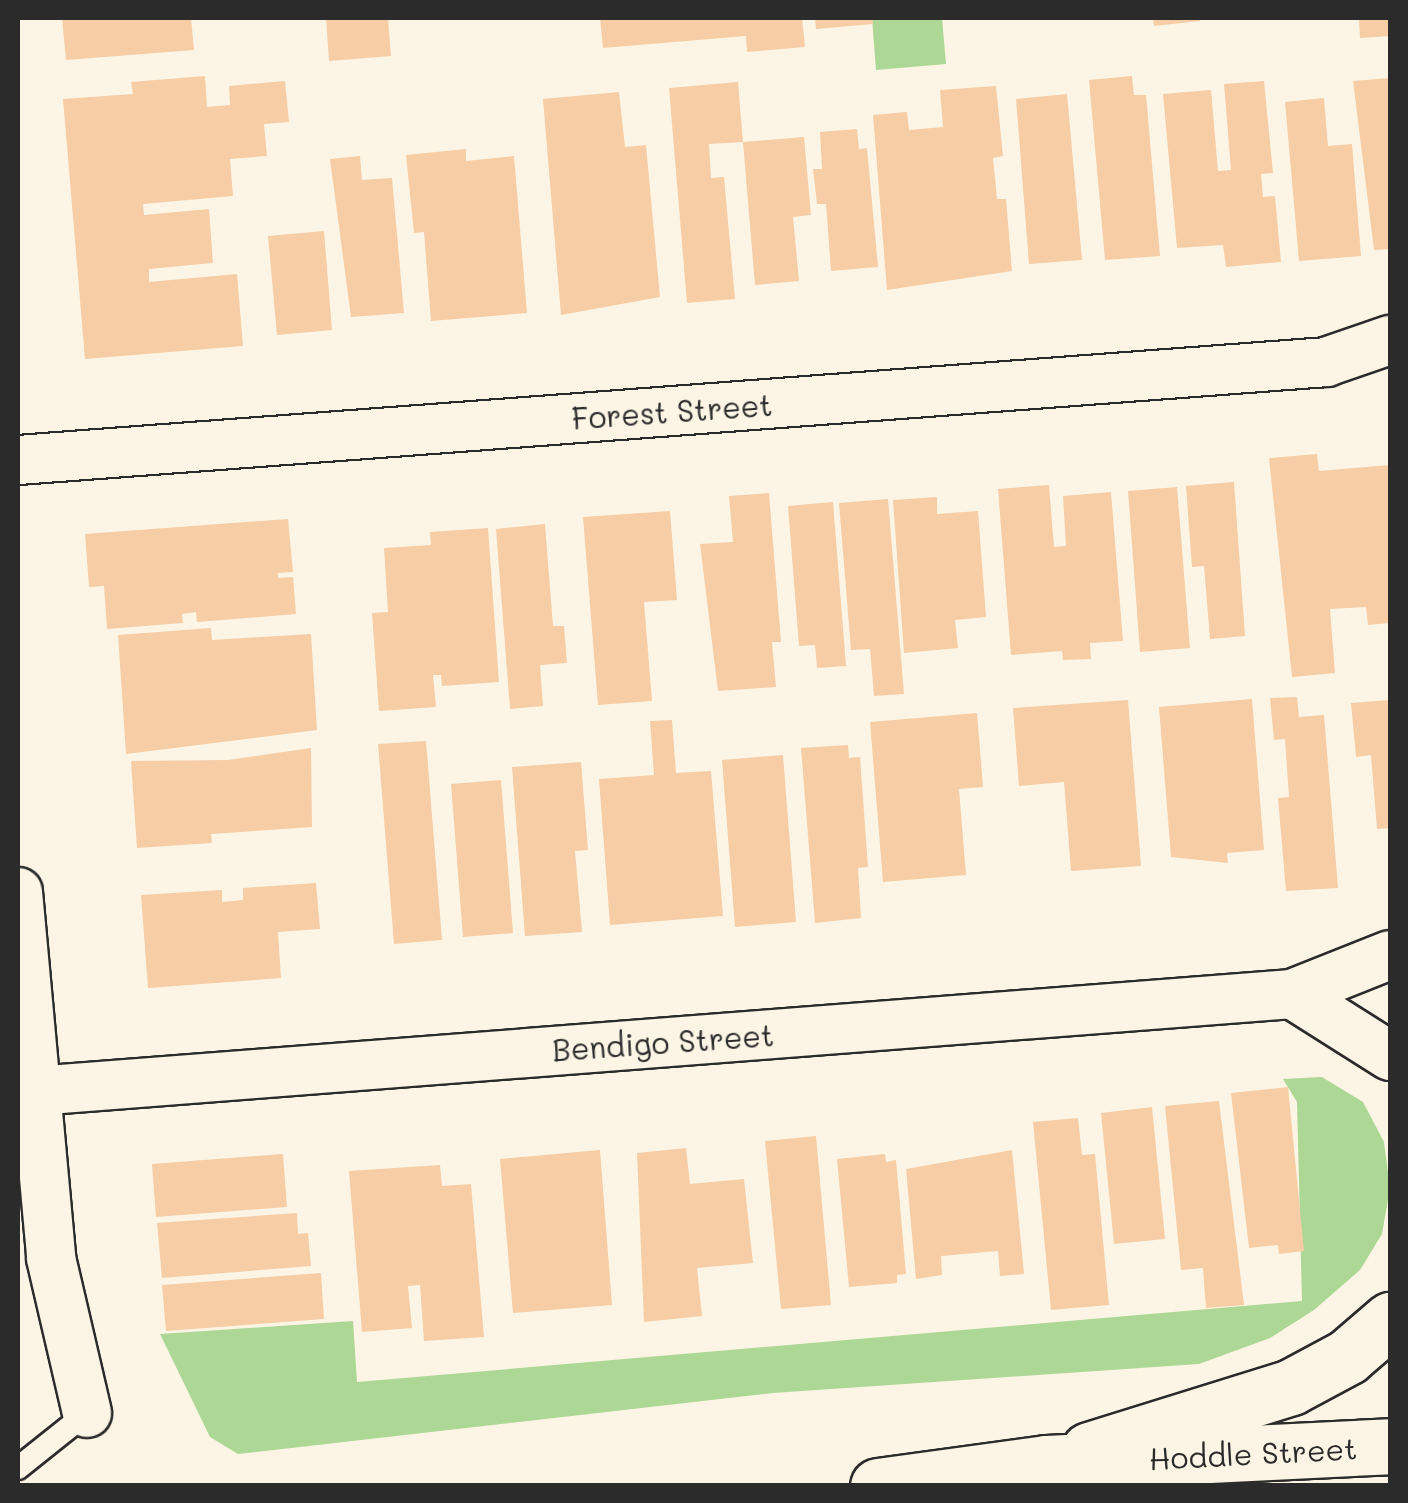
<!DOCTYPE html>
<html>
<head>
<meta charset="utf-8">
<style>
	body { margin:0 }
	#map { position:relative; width:1408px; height:1503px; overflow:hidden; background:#fcf5e5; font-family:Mali,sans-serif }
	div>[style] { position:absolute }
	.green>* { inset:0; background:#add794 }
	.building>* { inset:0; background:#f6cda5 }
	.roads { filter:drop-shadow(2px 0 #2b2b2b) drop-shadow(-2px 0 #2b2b2b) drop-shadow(0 2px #2b2b2b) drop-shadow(0 -2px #2b2b2b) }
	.service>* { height:22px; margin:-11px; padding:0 11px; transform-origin:11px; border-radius:11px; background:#fcf5e5 }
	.minor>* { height:48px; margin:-24px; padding:0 24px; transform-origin:24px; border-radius:24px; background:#fcf5e5 }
	.primary>* { height:55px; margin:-27.5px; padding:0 27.5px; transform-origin:27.5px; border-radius:27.5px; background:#fcf5e5 }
	.trunk>* { height:55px; margin:-27.5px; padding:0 27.5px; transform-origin:27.5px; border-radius:27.5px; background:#fcf5e5 }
	span { translate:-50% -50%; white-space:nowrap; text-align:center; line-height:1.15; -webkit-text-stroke:8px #fcf5e5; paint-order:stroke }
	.street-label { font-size:30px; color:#2b2b2b }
	.frame { position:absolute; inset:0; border:20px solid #2b2b2b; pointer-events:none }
</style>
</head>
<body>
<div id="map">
	<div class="green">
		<i style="clip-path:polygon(872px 18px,942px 18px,946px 64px,876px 70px)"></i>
		<i style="clip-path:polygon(1322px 1077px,1363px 1102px,1384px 1142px,1390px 1188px,1382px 1234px,1360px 1270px,1314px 1310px,1270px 1338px,1199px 1364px,773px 1393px,238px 1454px,210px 1437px,160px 1334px,353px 1321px,357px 1382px,1302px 1301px,1297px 1102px,1283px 1079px)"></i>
	</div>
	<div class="building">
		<i style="clip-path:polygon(62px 18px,191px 18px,194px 50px,66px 60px)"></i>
		<i style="clip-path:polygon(326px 18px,388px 18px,391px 56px,329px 61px)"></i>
		<i style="clip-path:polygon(600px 18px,802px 18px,805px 47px,747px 52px,746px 36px,603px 48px)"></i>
		<i style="clip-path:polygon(815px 18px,872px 18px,873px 24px,816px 29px)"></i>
		<i style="clip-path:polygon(1153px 18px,1200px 18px,1200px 21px,1154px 26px)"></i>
		<i style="clip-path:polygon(1359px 18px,1390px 18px,1390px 36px,1360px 38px)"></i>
		<i style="clip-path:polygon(205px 76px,207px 107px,230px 105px,229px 86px,285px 81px,289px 122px,264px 124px,267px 156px,230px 159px,233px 196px,143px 204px,144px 215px,209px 209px,213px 263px,149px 269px,149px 282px,237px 274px,243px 346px,85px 359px,63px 99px,133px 94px,131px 82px)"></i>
		<i style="clip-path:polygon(1132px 76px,1134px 95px,1146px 95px,1160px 256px,1105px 260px,1089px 80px)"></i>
		<i style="clip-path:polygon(1390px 78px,1390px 249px,1374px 250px,1353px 81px)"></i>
		<i style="clip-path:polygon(1264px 81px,1273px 173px,1261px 174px,1263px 197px,1275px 196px,1281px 262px,1226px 267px,1223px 245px,1177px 248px,1163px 94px,1211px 90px,1218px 171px,1231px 170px,1224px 84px)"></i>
		<i style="clip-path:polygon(738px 82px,743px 142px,709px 144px,711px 178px,724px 177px,735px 299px,687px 303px,669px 88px)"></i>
		<i style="clip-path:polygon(996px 86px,1003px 156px,993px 158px,997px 199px,1006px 199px,1012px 271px,887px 290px,873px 115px,907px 112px,909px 130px,943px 127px,940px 90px)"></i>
		<i style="clip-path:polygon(619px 92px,625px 147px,646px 145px,660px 297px,561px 315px,543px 99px)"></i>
		<i style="clip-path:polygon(1067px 94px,1082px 260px,1029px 264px,1016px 99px)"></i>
		<i style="clip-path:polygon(1324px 98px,1328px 146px,1352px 144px,1361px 256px,1299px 261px,1285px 102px)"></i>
		<i style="clip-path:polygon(857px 129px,859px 149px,867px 148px,878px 267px,831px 271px,826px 204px,817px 204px,813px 169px,822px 169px,820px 132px)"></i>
		<i style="clip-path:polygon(804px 137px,811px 215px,793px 217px,799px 281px,755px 285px,743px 142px)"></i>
		<i style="clip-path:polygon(466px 149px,466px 161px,514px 156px,527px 313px,431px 321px,424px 232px,414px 233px,406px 155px)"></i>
		<i style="clip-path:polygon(360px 156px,362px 180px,392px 178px,404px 313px,351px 317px,330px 159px)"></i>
		<i style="clip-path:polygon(324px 231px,332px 330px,277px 335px,268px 236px)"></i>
		<i style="clip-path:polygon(1317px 454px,1319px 471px,1390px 465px,1390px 623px,1368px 625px,1366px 607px,1330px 609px,1335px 673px,1292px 677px,1269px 458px)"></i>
		<i style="clip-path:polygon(1234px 482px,1245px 636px,1210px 639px,1204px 566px,1192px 567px,1186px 486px)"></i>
		<i style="clip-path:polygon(1049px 485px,1054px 547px,1066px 546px,1063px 496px,1111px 492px,1123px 641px,1090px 643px,1091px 659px,1063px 660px,1062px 651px,1011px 655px,998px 489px)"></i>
		<i style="clip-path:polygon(1177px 487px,1190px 648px,1140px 652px,1128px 491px)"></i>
		<i style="clip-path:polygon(769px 493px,781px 642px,772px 642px,776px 687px,718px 691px,700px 544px,733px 542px,729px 496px)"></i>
		<i style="clip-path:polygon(937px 497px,937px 514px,978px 511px,986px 617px,955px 620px,958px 648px,904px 653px,893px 500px)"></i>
		<i style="clip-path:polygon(888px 499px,904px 694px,874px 696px,870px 649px,851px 650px,839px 503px)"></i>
		<i style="clip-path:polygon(833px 502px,846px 666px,817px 668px,815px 645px,799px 646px,788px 506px)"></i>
		<i style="clip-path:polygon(670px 511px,677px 600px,644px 602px,652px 701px,598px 705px,583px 517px)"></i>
		<i style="clip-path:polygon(288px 519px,293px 572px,278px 573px,278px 578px,293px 577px,296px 614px,197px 622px,196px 612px,182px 614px,183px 623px,107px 629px,104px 586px,89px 587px,85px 534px)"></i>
		<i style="clip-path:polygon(545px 524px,553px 626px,564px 626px,567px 663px,540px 665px,543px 706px,510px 709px,496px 529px)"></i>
		<i style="clip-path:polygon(488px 528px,499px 682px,442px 686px,441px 675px,433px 675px,436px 707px,379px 711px,372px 613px,388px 612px,384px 548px,431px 545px,430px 532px)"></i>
		<i style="clip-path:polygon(211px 628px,212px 640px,311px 634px,317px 730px,126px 754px,118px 635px)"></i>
		<i style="clip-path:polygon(1297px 697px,1299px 717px,1324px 715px,1338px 888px,1286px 891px,1278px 798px,1289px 797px,1285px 739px,1274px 740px,1270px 698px)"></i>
		<i style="clip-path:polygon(1252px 699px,1264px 850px,1227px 853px,1228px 863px,1171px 857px,1159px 707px)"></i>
		<i style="clip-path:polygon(1128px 700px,1141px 866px,1071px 871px,1064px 782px,1019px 786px,1013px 708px)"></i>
		<i style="clip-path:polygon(1390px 700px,1390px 828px,1377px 829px,1371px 755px,1356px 757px,1351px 703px)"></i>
		<i style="clip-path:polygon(977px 713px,983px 787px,959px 789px,966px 875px,883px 882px,870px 722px)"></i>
		<i style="clip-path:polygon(672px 720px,676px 773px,711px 771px,723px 916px,610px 925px,599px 779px,654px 775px,650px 721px)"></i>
		<i style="clip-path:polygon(426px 741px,442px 940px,394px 944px,378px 744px)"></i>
		<i style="clip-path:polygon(848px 745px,849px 758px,860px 757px,868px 867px,858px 868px,861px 918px,815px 923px,801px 748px)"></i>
		<i style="clip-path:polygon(311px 748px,312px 827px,211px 834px,212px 843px,137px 848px,131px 761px,228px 760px)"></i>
		<i style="clip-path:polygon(783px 755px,796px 922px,735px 927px,722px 760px)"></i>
		<i style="clip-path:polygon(581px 762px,588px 850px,575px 851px,582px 932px,525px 936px,512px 767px)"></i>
		<i style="clip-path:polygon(501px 780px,513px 933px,463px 937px,451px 784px)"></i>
		<i style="clip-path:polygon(316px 883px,320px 929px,278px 932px,281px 978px,148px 988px,141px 895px,222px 890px,222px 902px,243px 900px,243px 888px)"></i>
		<i style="clip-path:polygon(1288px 1087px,1304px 1251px,1279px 1254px,1278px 1245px,1249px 1248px,1231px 1093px)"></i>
		<i style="clip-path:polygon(1219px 1101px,1244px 1305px,1206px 1308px,1203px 1268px,1181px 1270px,1165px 1106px)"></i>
		<i style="clip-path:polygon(1152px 1107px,1165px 1239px,1114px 1244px,1101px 1113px)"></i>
		<i style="clip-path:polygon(1078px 1118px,1082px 1155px,1095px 1154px,1109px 1305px,1051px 1310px,1033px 1122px)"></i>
		<i style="clip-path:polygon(816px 1136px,831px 1305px,781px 1309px,765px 1141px)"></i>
		<i style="clip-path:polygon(686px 1148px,690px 1184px,744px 1179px,753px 1263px,697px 1268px,702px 1316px,644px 1322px,637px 1153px)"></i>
		<i style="clip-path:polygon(600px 1150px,612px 1305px,513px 1313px,500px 1159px)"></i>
		<i style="clip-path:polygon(1012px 1150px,1024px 1274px,1000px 1276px,998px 1251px,941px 1256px,942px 1275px,916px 1279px,906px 1169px)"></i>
		<i style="clip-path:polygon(283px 1154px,287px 1207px,156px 1217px,152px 1164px)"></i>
		<i style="clip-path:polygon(885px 1154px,886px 1162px,896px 1160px,906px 1274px,897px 1275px,897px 1283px,849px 1287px,837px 1159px)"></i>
		<i style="clip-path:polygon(440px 1165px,442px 1186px,471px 1184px,484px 1337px,424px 1341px,420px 1285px,408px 1286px,412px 1328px,362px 1332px,349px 1171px)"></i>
		<i style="clip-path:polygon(297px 1213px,298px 1234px,308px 1233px,311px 1266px,162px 1278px,157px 1223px)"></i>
		<i style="clip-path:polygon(321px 1273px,324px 1319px,166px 1331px,162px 1285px)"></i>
	</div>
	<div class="roads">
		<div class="service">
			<i style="left:18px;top:1468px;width:88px;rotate:-38.6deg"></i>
		</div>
		<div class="minor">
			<i style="left:18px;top:460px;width:1312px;rotate:-4.28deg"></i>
			<i style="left:1326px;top:362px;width:68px;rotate:-19deg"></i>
			<i style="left:18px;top:892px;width:367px;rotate:84.8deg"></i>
			<i style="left:51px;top:1258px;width:159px;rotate:76.9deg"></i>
			<i style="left:1292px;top:994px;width:116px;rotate:32.3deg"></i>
			<i style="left:35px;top:1091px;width:1261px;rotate:-4.41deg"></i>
			<i style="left:1292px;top:994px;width:105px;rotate:-21.7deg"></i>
		</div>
		<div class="primary">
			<i style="left:1089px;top:1450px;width:212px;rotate:-17.3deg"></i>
			<i style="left:1291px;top:1387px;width:64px;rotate:-28.2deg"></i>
			<i style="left:1347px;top:1357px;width:57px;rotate:-40.7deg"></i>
		</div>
		<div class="trunk">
			<i style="left:878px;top:1486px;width:170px;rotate:-7.8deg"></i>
			<i style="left:1046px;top:1463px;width:344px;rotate:-2.8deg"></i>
		</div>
	</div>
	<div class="street-label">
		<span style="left:672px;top:411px;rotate:-4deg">Forest Street</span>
		<span style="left:663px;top:1042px;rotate:-4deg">Bendigo Street</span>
		<span style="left:1253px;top:1453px;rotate:-3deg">Hoddle Street</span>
	</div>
	<div class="frame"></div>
</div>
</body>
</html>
